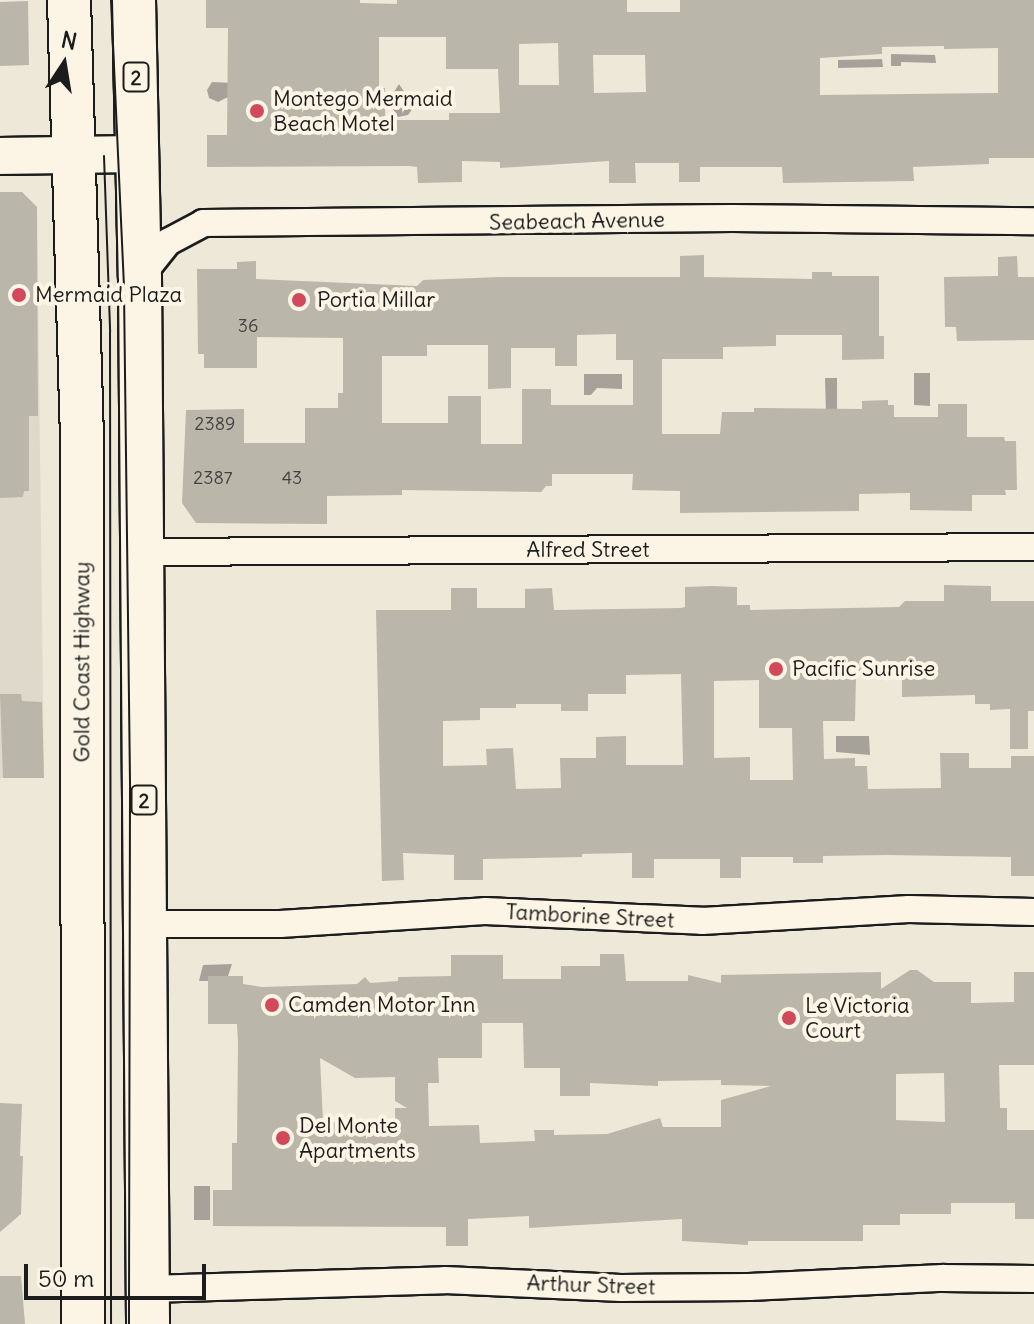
<!DOCTYPE html>
<html>
<head>
<meta charset="utf-8">
<style>
	body { margin:0 }
	#map { position:relative; width:1034px; height:1324px; overflow:hidden; background:#eee8d9; font-family:Delius,sans-serif }
	div>[style] { position:absolute }
	.built>* { inset:0; background:#ded9cb }
	.water>* { inset:0; background:#a7a299 }
	.building>* { inset:0; background:#bab6aa }
	.roads { filter:drop-shadow(2px 0 #1c1c1c) drop-shadow(-2px 0 #1c1c1c) drop-shadow(0 2px #1c1c1c) drop-shadow(0 -2px #1c1c1c) }
	.minor>* { height:26px; margin:-13px; padding:0 13px; transform-origin:13px; border-radius:13px; background:#fcf5e5 }
	.secondary>* { height:36px; margin:-18px; padding:0 18px; transform-origin:18px; border-radius:18px; background:#fcf5e5 }
	.trunk>* { height:42px; margin:-21px; padding:0 21px; transform-origin:21px; border-radius:21px; background:#fcf5e5 }
	.tram>* { height:2px; margin:-1px; padding:0 1px; transform-origin:1px; border-radius:1px; background:#1c1c1c }
	.dots>* { width:22px; height:22px; translate:-50% -50%; box-sizing:border-box; border:4px solid #fcf5e5; border-radius:50% }
	span { translate:-50% -50%; white-space:nowrap; text-align:center; line-height:1.15; -webkit-text-stroke:8px #fcf5e5; paint-order:stroke }
	.number-label { font-size:18px; color:#444240 }
	.number-label span { -webkit-text-stroke-width:0 }
	.shield-label span { padding:2px 6px; background:#fcf5e5; border:2px solid; border-radius:6px; -webkit-text-stroke-width:0 }
	.shield-label { font-size:20px; color:#1c1c1c; font-weight:700 }
	.poi-label { font-size:22px; color:#1c1c1c }
	.left { translate:0 -50%; text-align:left }
	.street-label { font-size:22px; color:#1c1c1c }
	.north { position:absolute; left:24px; top:24px; width:80px; height:80px; -webkit-text-stroke:6px #fcf5e5; paint-order:stroke; rotate:12deg; font-size:22px; font-weight:700; line-height:32px; text-align:center; color:#1c1c1c }
	.north::after { content:''; display:block; margin:auto; width:28px; height:36px; background:#1c1c1c; clip-path:polygon(50% 0,100% 100%,50% 72%,0 100%) }
	.scale { position:absolute; left:24px; top:1264px; width:182px; height:36px; box-sizing:border-box; border:4px solid #1c1c1c; border-top:0; padding-left:10px; font-size:24px; line-height:28px; white-space:nowrap; color:#1c1c1c; -webkit-text-stroke:6px #fcf5e5; paint-order:stroke }
</style>
</head>
<body>
<div id="map">
	<div class="built">
		<i style="clip-path:polygon(0 192px,22px 192px,37px 207px,44px 778px,0 778px)"></i>
	</div>
	<div class="water">
		<i style="clip-path:polygon(891px 54px,935px 55px,936px 63px,901px 62px,901px 66px,891px 66px)"></i>
		<i style="clip-path:polygon(882px 59px,883px 67px,838px 68px,838px 60px)"></i>
		<i style="clip-path:polygon(212px 82px,233px 83px,228px 97px,218px 102px,209px 98px,207px 90px)"></i>
		<i style="clip-path:polygon(399px 84px,414px 107px,408px 115px,398px 117px,393px 109px,392px 95px)"></i>
		<i style="clip-path:polygon(914px 373px,930px 373px,930px 406px,914px 405px)"></i>
		<i style="clip-path:polygon(584px 374px,622px 374px,622px 389px,597px 388px,591px 395px,584px 395px)"></i>
		<i style="clip-path:polygon(825px 378px,837px 378px,837px 413px,826px 413px)"></i>
		<i style="clip-path:polygon(836px 736px,869px 736px,870px 755px,836px 752px)"></i>
		<i style="clip-path:polygon(232px 964px,228px 976px,209px 976px,208px 981px,199px 981px,203px 965px)"></i>
		<i style="clip-path:polygon(194px 1186px,210px 1186px,210px 1220px,194px 1220px)"></i>
	</div>
	<div class="building">
		<i style="clip-path:polygon(evenodd,206px 0,360px 0,360px 3px,397px 4px,397px 0,627px 0,627px 12px,680px 12px,680px 0,1034px 0,1034px 158px,989px 158px,989px 164px,913px 167px,914px 181px,783px 183px,782px 167px,700px 167px,700px 182px,679px 182px,679px 163px,635px 163px,636px 183px,609px 183px,609px 161px,500px 168px,500px 162px,462px 161px,462px 182px,418px 183px,417px 167px,409px 166px,207px 167px,207px 135px,227px 135px,228px 28px,206px 28px,206px 0,379px 37px,446px 37px,446px 69px,498px 69px,500px 113px,449px 113px,449px 120px,385px 120px,385px 88px,379px 88px,379px 37px,206px 0,558px 43px,559px 85px,519px 85px,519px 44px,558px 43px,206px 0,944px 46px,944px 49px,998px 48px,998px 93px,820px 95px,820px 58px,882px 54px,882px 47px,944px 46px,206px 0,593px 55px,645px 55px,646px 92px,594px 93px,593px 55px)"></i>
		<i style="clip-path:polygon(28px 1px,29px 65px,0 66px,0 2px)"></i>
		<i style="clip-path:polygon(0 192px,22px 192px,37px 207px,38px 416px,29px 416px,29px 491px,24px 491px,23px 497px,0 498px)"></i>
		<i style="clip-path:polygon(evenodd,704px 255px,704px 277px,812px 279px,812px 272px,832px 272px,832px 276px,879px 276px,879px 336px,884px 336px,884px 359px,842px 360px,842px 335px,776px 335px,776px 346px,723px 347px,723px 359px,662px 359px,662px 434px,720px 434px,722px 412px,754px 412px,754px 408px,862px 409px,862px 401px,888px 400px,888px 405px,894px 405px,894px 417px,938px 417px,938px 404px,967px 404px,967px 437px,1004px 437px,1005px 441px,1016px 441px,1017px 490px,1005px 490px,1006px 495px,972px 495px,972px 511px,910px 510px,910px 493px,859px 494px,859px 511px,680px 513px,680px 491px,632px 490px,633px 474px,552px 474px,552px 486px,546px 486px,541px 492px,402px 490px,402px 495px,327px 496px,327px 524px,196px 523px,182px 503px,186px 410px,244px 409px,244px 443px,305px 443px,305px 408px,338px 408px,338px 393px,343px 393px,343px 338px,257px 337px,257px 368px,204px 368px,204px 354px,198px 354px,197px 269px,237px 269px,237px 262px,256px 261px,256px 279px,417px 286px,423px 280px,500px 277px,680px 277px,680px 256px,704px 255px,616px 334px,616px 360px,633px 360px,633px 405px,551px 405px,551px 389px,522px 389px,522px 444px,481px 444px,481px 396px,448px 396px,448px 423px,382px 423px,382px 356px,427px 356px,427px 345px,488px 345px,488px 389px,511px 388px,511px 348px,555px 348px,555px 366px,577px 366px,577px 335px,616px 334px)"></i>
		<i style="clip-path:polygon(1017px 256px,1018px 277px,1034px 277px,1034px 340px,957px 341px,956px 327px,945px 327px,944px 277px,998px 276px,998px 257px)"></i>
		<i style="clip-path:polygon(evenodd,944px 585px,991px 586px,991px 601px,1034px 601px,1034px 711px,1028px 711px,1028px 749px,1010px 749px,1010px 709px,990px 710px,990px 704px,975px 704px,975px 695px,902px 697px,902px 676px,856px 676px,855px 721px,823px 721px,824px 759px,855px 758px,855px 766px,867px 766px,868px 789px,941px 788px,940px 753px,969px 753px,969px 768px,1011px 768px,1011px 756px,1034px 756px,1034px 876px,1011px 876px,1011px 857px,887px 855px,823px 856px,823px 863px,793px 863px,793px 857px,741px 857px,741px 878px,720px 878px,720px 859px,654px 859px,654px 878px,632px 878px,632px 853px,582px 854px,582px 857px,483px 859px,483px 880px,454px 880px,454px 855px,403px 853px,404px 880px,382px 881px,376px 610px,451px 610px,451px 588px,477px 588px,477px 608px,525px 608px,525px 589px,552px 588px,554px 610px,681px 608px,685px 607px,685px 587px,712px 586px,737px 587px,737px 605px,750px 605px,750px 610px,899px 607px,905px 601px,944px 601px,944px 585px,681px 674px,683px 765px,626px 765px,626px 736px,596px 737px,596px 758px,560px 758px,561px 788px,516px 789px,513px 748px,486px 749px,487px 765px,443px 766px,443px 721px,480px 720px,480px 708px,516px 708px,516px 704px,561px 704px,561px 711px,588px 711px,588px 694px,626px 694px,626px 675px,681px 674px,944px 585px,759px 680px,759px 728px,792px 728px,793px 780px,750px 780px,750px 757px,714px 758px,714px 681px,759px 680px)"></i>
		<i style="clip-path:polygon(0 694px,21px 694px,22px 701px,42px 702px,44px 778px,3px 778px)"></i>
		<i style="clip-path:polygon(evenodd,600px 954px,624px 954px,626px 981px,688px 981px,688px 975px,721px 983px,721px 975px,881px 972px,881px 989px,910px 970px,917px 970px,934px 982px,971px 982px,971px 1003px,1014px 1002px,1014px 972px,1034px 972px,1034px 1065px,999px 1065px,1000px 1108px,1007px 1108px,1007px 1130px,1034px 1130px,1034px 1219px,1015px 1219px,1015px 1203px,951px 1203px,951px 1214px,900px 1214px,900px 1225px,863px 1225px,863px 1241px,748px 1241px,748px 1245px,682px 1241px,682px 1219px,529px 1228px,529px 1216px,468px 1219px,468px 1246px,446px 1246px,446px 1227px,213px 1226px,213px 1190px,232px 1190px,232px 1143px,237px 1143px,238px 1043px,237px 1024px,208px 1024px,208px 976px,243px 976px,243px 984px,262px 987px,357px 984px,365px 977px,370px 983px,398px 981px,398px 977px,451px 976px,451px 955px,503px 955px,503px 979px,561px 979px,561px 966px,600px 966px,600px 954px,482px 1023px,523px 1023px,524px 1068px,560px 1068px,560px 1096px,590px 1096px,590px 1083px,658px 1086px,658px 1081px,721px 1080px,721px 1085px,771px 1086px,721px 1100px,721px 1127px,663px 1127px,660px 1118px,607px 1134px,554px 1135px,554px 1130px,534px 1130px,535px 1141px,480px 1143px,479px 1125px,429px 1126px,428px 1083px,439px 1083px,438px 1058px,482px 1058px,482px 1023px,600px 954px,320px 1058px,355px 1078px,395px 1077px,395px 1101px,407px 1108px,395px 1108px,395px 1121px,323px 1122px,320px 1058px,600px 954px,944px 1073px,945px 1122px,896px 1120px,896px 1074px,944px 1073px)"></i>
		<i style="clip-path:polygon(0 1103px,22px 1104px,20px 1156px,23px 1156px,21px 1214px,0 1232px)"></i>
		<i style="clip-path:polygon(0 1276px,21px 1276px,25px 1324px,0 1324px)"></i>
	</div>
	<div class="roads">
		<div class="minor">
			<i style="left:140px;top:277px;width:45px;rotate:-51.3deg"></i>
			<i style="left:168px;top:242px;width:40px;rotate:-28deg"></i>
			<i style="left:203px;top:223px;width:530px;rotate:-0.54deg"></i>
			<i style="left:733px;top:218px;width:301px;rotate:0.6deg"></i>
			<i style="left:142px;top:552px;width:892px;rotate:-0.32deg"></i>
			<i style="left:145px;top:924px;width:135px"></i>
			<i style="left:280px;top:924px;width:205px;rotate:-3.6deg"></i>
			<i style="left:485px;top:911px;width:217px;rotate:2.6deg"></i>
			<i style="left:702px;top:921px;width:207px;rotate:-3.3deg"></i>
			<i style="left:909px;top:909px;width:125px;rotate:1.4deg"></i>
			<i style="left:148px;top:1289px;width:297px;rotate:-1.7deg"></i>
			<i style="left:445px;top:1280px;width:176px;rotate:2.6deg"></i>
			<i style="left:621px;top:1288px;width:128px;rotate:-0.4deg"></i>
			<i style="left:749px;top:1287px;width:194px;rotate:-2.7deg"></i>
			<i style="left:943px;top:1278px;width:91px;rotate:0.6deg"></i>
		</div>
		<div class="secondary">
			<i style="left:0;top:156px;width:136px;rotate:-0.8deg"></i>
		</div>
		<div class="trunk">
			<i style="left:69px;top:0;width:434px;rotate:88.3deg"></i>
			<i style="left:82px;top:434px;width:890px;rotate:89.94deg"></i>
			<i style="left:134px;top:0;width:277px;rotate:88.8deg"></i>
			<i style="left:140px;top:277px;width:1047px;rotate:89.56deg"></i>
		</div>
	</div>
	<div class="tram">
		<i style="left:111px;top:0;width:291px;rotate:87.4deg"></i>
		<i style="left:124px;top:291px;width:498px;rotate:89.3deg"></i>
		<i style="left:130px;top:789px;width:535px;rotate:90.11deg"></i>
		<i style="left:104px;top:156px;width:176px;rotate:88deg"></i>
		<i style="left:110px;top:332px;width:992px;rotate:89.94deg"></i>
	</div>
	<div class="dots">
		<i style="left:257px;top:111px;background:#d1495b"></i>
		<i style="left:19px;top:295px;background:#d1495b"></i>
		<i style="left:299px;top:300px;background:#d1495b"></i>
		<i style="left:776px;top:669px;background:#d1495b"></i>
		<i style="left:272px;top:1005px;background:#d1495b"></i>
		<i style="left:789px;top:1018px;background:#d1495b"></i>
		<i style="left:283px;top:1138px;background:#d1495b"></i>
	</div>
	<div class="number-label">
		<span style="left:248px;top:326px">36</span>
		<span style="left:215px;top:424px">2389</span>
		<span style="left:213px;top:478px">2387</span>
		<span style="left:292px;top:478px">43</span>
	</div>
	<div class="shield-label">
		<span style="left:136px;top:77px">2</span>
		<span style="left:144px;top:800px">2</span>
	</div>
	<div class="poi-label">
		<span class="left" style="left:273px;top:111px">Montego Mermaid<br>Beach Motel</span>
		<span class="left" style="left:35px;top:295px">Mermaid Plaza</span>
		<span class="left" style="left:317px;top:300px">Portia Millar</span>
		<span class="left" style="left:792px;top:669px">Pacific Sunrise</span>
		<span class="left" style="left:288px;top:1005px">Camden Motor Inn</span>
		<span class="left" style="left:805px;top:1018px">Le Victoria<br>Court</span>
		<span class="left" style="left:299px;top:1138px">Del Monte<br>Apartments</span>
	</div>
	<div class="street-label">
		<span style="left:577px;top:221px;rotate:-1deg">Seabeach Avenue</span>
		<span style="left:588px;top:550px">Alfred Street</span>
		<span style="left:82px;top:662px;rotate:-90deg">Gold Coast Highway</span>
		<span style="left:590px;top:916px;rotate:3deg">Tamborine Street</span>
		<span style="left:591px;top:1285px;rotate:2deg">Arthur Street</span>
	</div>
	<div class="north">N</div>
	<div class="scale">50 m</div>
</div>
</body>
</html>
